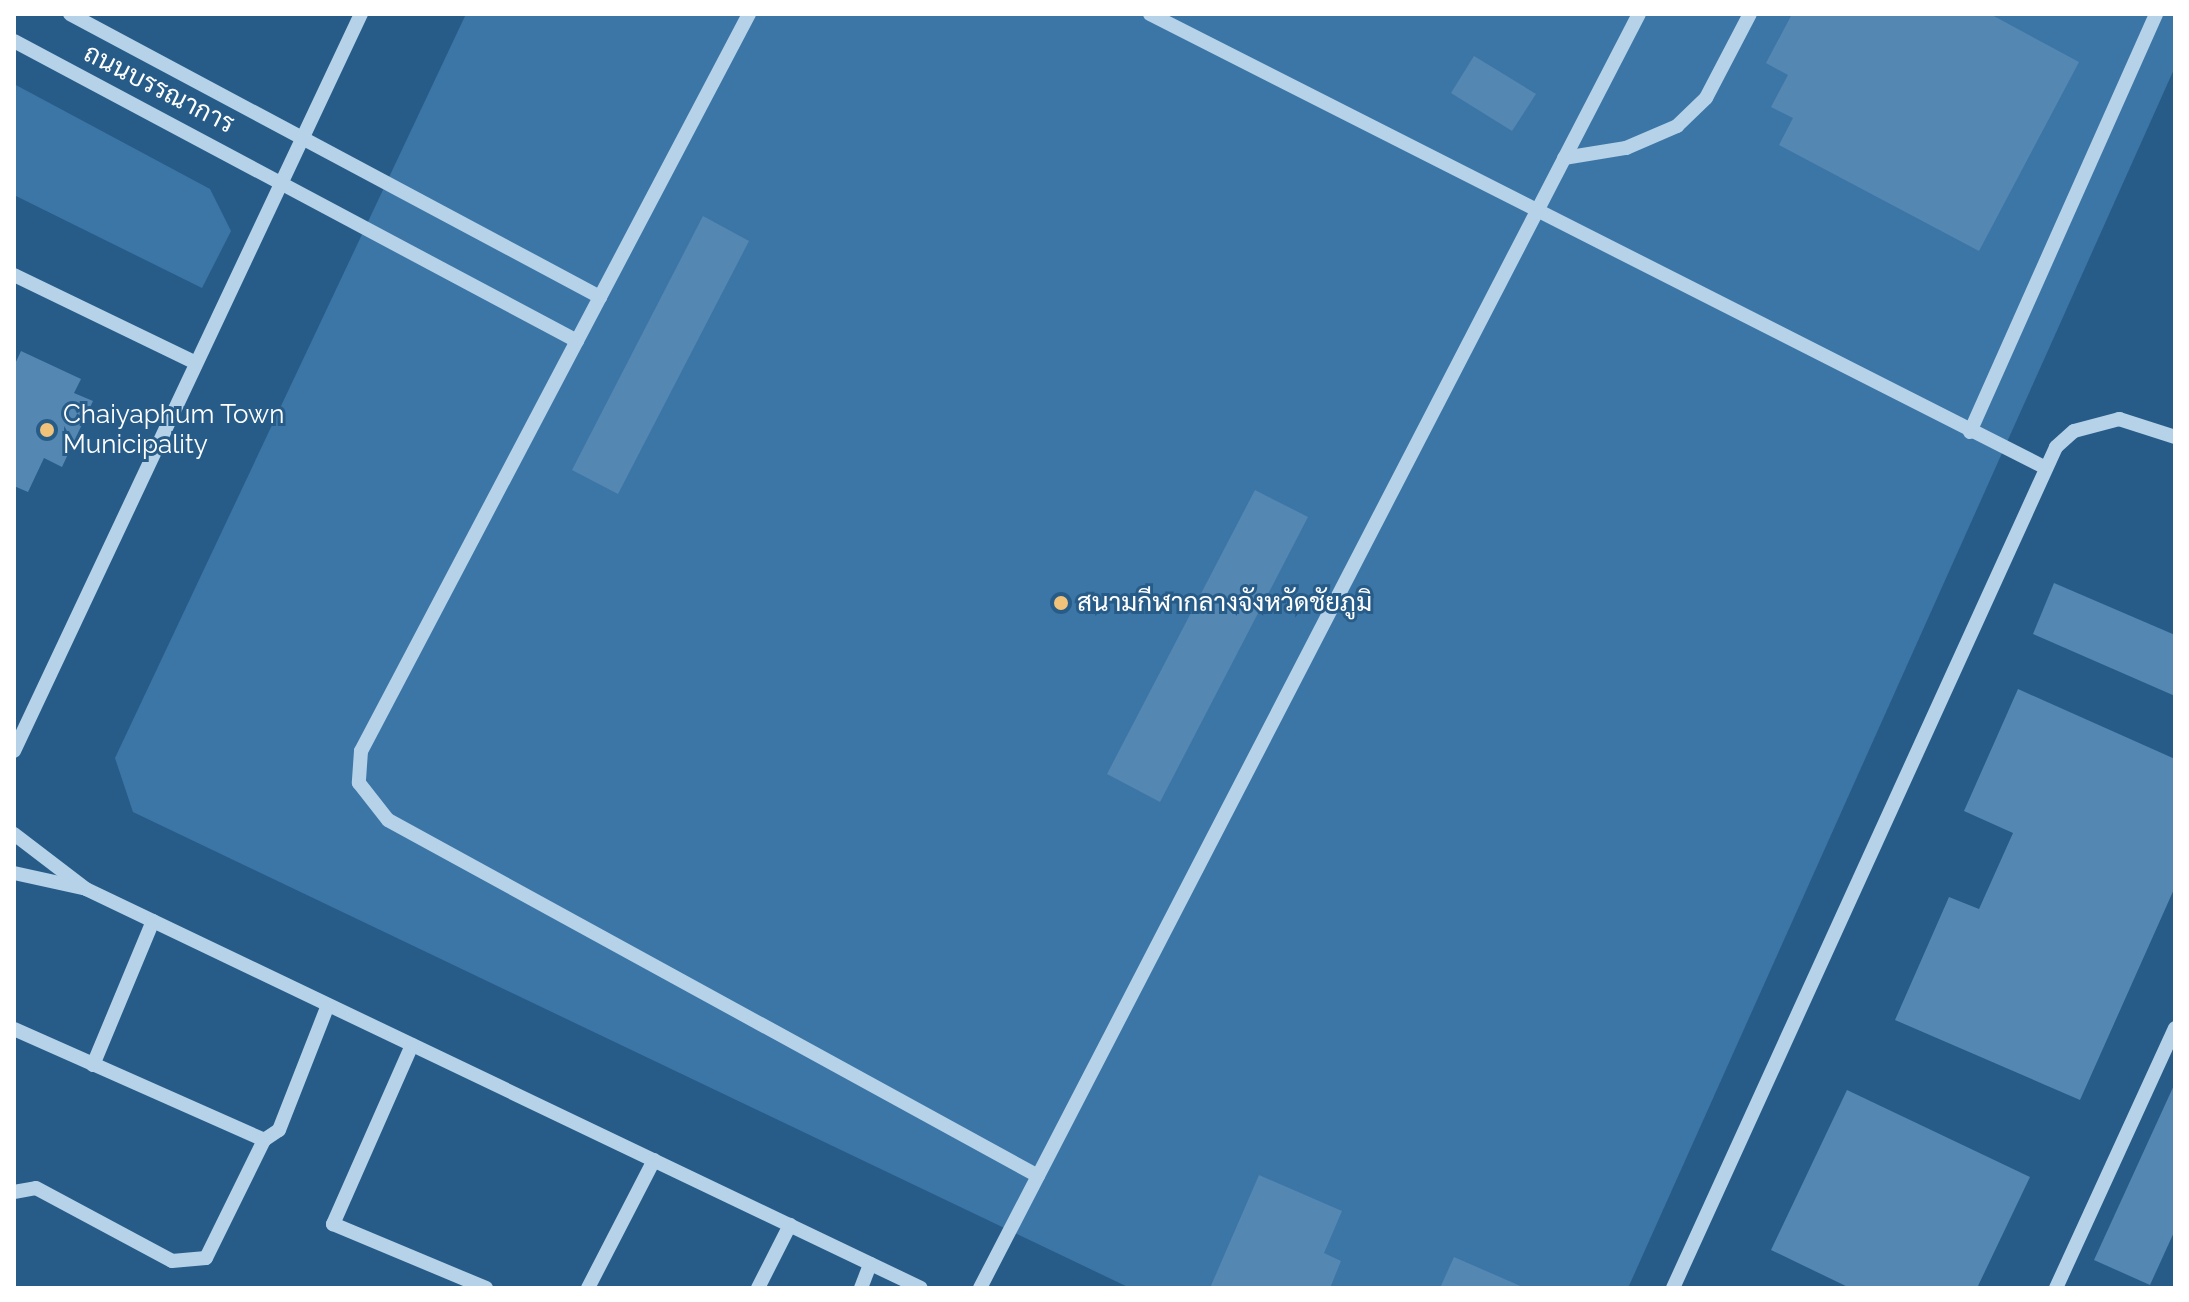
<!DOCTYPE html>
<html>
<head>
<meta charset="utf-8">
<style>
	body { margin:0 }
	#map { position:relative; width:2189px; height:1302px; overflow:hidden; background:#275c89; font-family:Raleway,Sarabun,sans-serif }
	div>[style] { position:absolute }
	.green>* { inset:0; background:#3c76a6 }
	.building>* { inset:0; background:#5487b2 }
	.minor>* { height:14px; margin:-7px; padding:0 7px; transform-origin:7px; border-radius:7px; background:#b5d2e9 }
	.dots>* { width:22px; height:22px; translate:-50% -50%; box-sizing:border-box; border:4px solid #275c89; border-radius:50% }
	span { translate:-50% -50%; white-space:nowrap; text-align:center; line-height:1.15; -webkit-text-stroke:6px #275c89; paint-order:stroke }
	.street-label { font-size:26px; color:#fff }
	.poi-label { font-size:26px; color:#fff }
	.left { translate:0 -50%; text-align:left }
	.frame { position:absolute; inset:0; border:16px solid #fff; pointer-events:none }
</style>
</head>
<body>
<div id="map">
	<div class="green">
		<i style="clip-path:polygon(466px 14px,2175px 14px,2175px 67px,1628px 1288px,1130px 1288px,133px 812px,115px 758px)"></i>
		<i style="clip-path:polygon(14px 84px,210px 189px,231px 231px,202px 288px,14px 195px)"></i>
	</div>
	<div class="building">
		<i style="clip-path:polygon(1792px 14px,1990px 14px,2079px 62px,1979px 251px,1779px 145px,1793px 118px,1771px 107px,1788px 75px,1766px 63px)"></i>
		<i style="clip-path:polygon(1474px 56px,1536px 94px,1512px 131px,1451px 93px)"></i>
		<i style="clip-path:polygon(703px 216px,749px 241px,618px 494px,572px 470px)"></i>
		<i style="clip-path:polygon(21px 351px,81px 379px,74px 393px,93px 401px,62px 467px,44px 458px,28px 492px,14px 486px,14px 366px)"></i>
		<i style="clip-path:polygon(1255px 490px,1308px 517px,1160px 802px,1107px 774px)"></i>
		<i style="clip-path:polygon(2054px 583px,2175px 635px,2175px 696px,2033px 634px)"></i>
		<i style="clip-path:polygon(2018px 689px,2175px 759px,2175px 887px,2080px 1100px,1895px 1020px,1949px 897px,1979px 909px,2013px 833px,1964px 811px)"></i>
		<i style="clip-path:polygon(2175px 1083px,2175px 1230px,2150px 1285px,2094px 1260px)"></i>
		<i style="clip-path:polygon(1847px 1090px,2030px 1177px,1977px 1288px,1850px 1288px,1771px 1250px)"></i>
		<i style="clip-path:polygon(1259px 1175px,1342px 1211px,1324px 1253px,1341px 1261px,1330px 1288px,1210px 1288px)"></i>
		<i style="clip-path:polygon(1454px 1257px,1525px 1288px,1440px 1288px)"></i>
	</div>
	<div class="minor">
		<i style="left:70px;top:14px;width:601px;rotate:28.1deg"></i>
		<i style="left:749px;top:14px;width:833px;rotate:117.76deg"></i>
		<i style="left:361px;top:751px;width:32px;rotate:94deg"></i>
		<i style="left:359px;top:783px;width:47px;rotate:51.9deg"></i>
		<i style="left:388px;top:820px;width:741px;rotate:28.71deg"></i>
		<i style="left:1150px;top:14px;width:1002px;rotate:26.87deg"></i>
		<i style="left:14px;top:41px;width:638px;rotate:28.05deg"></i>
		<i style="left:1564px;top:158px;width:63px;rotate:-9.2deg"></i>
		<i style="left:1626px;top:148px;width:56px;rotate:-23.3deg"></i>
		<i style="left:1677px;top:126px;width:40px;rotate:-44deg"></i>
		<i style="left:1706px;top:98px;width:95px;rotate:-62.4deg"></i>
		<i style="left:14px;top:275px;width:202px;rotate:25.8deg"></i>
		<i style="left:1970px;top:432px;width:458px;rotate:-66deg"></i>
		<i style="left:14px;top:751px;width:815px;rotate:-64.79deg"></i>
		<i style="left:14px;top:834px;width:91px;rotate:37.4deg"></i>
		<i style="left:86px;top:889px;width:925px;rotate:25.54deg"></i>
		<i style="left:14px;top:873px;width:70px;rotate:12.4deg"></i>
		<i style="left:14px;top:1029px;width:274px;rotate:23.9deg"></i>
		<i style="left:264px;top:1140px;width:18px;rotate:-34deg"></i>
		<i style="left:279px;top:1130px;width:134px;rotate:-68.6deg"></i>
		<i style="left:412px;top:1045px;width:196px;rotate:113.8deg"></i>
		<i style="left:333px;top:1224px;width:166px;rotate:22.7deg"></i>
		<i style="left:93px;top:1065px;width:156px;rotate:-67.4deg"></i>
		<i style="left:14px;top:1192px;width:22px;rotate:-10deg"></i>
		<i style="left:36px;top:1188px;width:154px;rotate:28.2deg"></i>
		<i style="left:172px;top:1261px;width:34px;rotate:-5deg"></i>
		<i style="left:206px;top:1258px;width:131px;rotate:-63.8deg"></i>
		<i style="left:588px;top:1288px;width:144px;rotate:-62.7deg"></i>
		<i style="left:758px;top:1288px;width:71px;rotate:-63.1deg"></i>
		<i style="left:861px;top:1288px;width:26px;rotate:-69deg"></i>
		<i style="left:980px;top:1288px;width:1434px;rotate:-62.65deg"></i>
		<i style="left:1673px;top:1288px;width:924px;rotate:-65.51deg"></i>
		<i style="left:2056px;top:447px;width:24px;rotate:-42deg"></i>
		<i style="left:2074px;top:431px;width:47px;rotate:-14.9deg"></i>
		<i style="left:2119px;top:419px;width:59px;rotate:17.8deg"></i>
		<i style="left:2056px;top:1288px;width:286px;rotate:-65.4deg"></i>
	</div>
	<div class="dots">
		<i style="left:47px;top:430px;background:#f1c37a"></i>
		<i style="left:1061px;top:603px;background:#f1c37a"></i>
	</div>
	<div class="street-label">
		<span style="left:159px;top:89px;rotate:27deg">ถนนบรรณาการ</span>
	</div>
	<div class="poi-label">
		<span class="left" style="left:63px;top:430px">Chaiyaphum Town<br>Municipality</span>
		<span class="left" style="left:1077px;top:603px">สนามกีฬากลางจังหวัดชัยภูมิ</span>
	</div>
	<div class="frame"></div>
</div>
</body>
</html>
